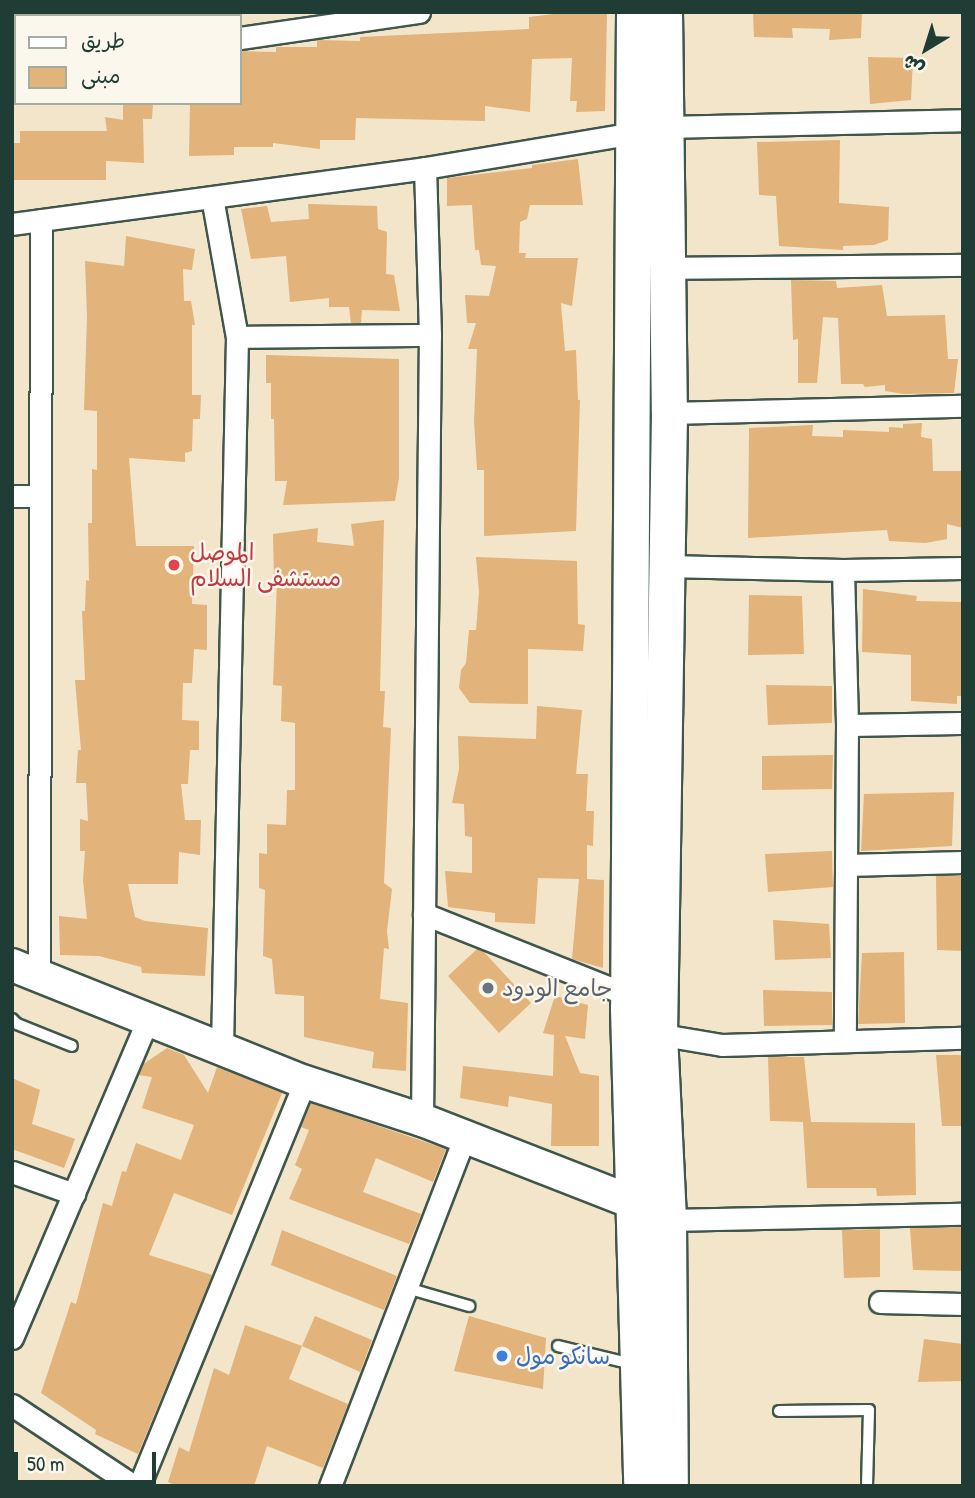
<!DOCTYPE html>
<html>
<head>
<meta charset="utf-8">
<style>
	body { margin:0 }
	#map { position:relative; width:975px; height:1498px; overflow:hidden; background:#f3e5ca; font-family:"Patrick Hand","Playpen Sans Arabic",sans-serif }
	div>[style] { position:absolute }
	.building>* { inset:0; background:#e2b37a }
	.roads { filter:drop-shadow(2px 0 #3f564a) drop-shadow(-2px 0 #3f564a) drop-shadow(0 2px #3f564a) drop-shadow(0 -2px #3f564a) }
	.lane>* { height:10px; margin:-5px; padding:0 5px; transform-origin:5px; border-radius:5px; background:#fff }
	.street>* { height:21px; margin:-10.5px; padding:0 10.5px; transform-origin:10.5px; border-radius:10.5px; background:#fff }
	.secondary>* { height:32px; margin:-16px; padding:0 16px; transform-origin:16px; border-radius:16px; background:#fff }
	.primary>* { height:35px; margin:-17.5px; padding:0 17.5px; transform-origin:17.5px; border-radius:17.5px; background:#fff }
	.highway>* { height:38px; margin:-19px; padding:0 19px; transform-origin:19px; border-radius:19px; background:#fff }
	.dots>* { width:19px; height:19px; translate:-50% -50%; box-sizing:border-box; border:4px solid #fbf7ec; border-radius:50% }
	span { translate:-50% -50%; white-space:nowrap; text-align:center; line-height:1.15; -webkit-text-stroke:5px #fbf7ec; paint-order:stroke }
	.health-label { font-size:23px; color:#be3a42 }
	.left { translate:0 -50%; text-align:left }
	.worship-label { font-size:23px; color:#5b616d }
	.shop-label { font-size:23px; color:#366cbe }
	.frame { position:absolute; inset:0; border:14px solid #1f3d34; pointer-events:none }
	.legend { position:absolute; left:14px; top:14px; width:228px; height:91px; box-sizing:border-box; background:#fbf7ec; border:2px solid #a3ada2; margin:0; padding:9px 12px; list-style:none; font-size:21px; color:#1f3d34 }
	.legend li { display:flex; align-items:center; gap:14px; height:35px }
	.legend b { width:35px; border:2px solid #a3ada2 }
	.north { position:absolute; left:891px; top:14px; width:70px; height:70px; -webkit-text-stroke:5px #fbf7ec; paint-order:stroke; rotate:218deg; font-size:19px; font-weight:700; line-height:28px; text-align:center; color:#1f3d34 }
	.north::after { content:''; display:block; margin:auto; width:24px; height:32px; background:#1f3d34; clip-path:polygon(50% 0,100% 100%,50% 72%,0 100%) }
	.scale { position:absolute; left:14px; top:1452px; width:142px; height:32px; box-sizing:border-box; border:4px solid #1f3d34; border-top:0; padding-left:9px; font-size:21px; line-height:24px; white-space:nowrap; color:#1f3d34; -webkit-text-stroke:5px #fbf7ec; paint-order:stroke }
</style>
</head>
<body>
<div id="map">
	<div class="building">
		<i style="clip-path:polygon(569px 12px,607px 13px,605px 111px,576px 112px,577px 101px,570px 101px,572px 58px,532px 59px,530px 112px,485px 106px,485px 121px,356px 118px,355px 140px,320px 140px,320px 149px,273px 143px,273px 147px,234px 147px,234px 155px,189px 156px,190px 103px,240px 103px,240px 51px,276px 52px,276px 47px,317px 47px,317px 40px,360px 41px,360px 37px,529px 29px,529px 17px)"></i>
		<i style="clip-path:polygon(753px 12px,862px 12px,861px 38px,829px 40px,830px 29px,792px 28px,793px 38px,754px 37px)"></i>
		<i style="clip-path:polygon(868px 57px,913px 58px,911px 100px,870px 104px)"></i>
		<i style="clip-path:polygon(123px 103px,153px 103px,152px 119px,143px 119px,144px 163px,106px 161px,106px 180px,12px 180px,12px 143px,20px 143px,20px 131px,107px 131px,105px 117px,123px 120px)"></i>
		<i style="clip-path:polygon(840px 140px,839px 203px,889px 207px,888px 240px,874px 245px,843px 246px,843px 250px,779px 246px,776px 196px,759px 195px,757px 142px)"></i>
		<i style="clip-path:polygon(578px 159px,583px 205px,530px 205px,527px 219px,520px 222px,519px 253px,526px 253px,525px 258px,578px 258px,572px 306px,561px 303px,565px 351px,576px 350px,578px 400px,580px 400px,576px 531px,484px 536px,484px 470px,477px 470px,474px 421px,477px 349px,468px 349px,476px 323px,467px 323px,465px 295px,489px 296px,496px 266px,481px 265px,479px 250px,475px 250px,472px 205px,447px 206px,447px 178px,532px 168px,532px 165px)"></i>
		<i style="clip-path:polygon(308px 204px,377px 206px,378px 229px,387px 232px,386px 274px,394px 275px,400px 311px,362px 310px,361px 323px,351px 323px,349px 307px,329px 307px,329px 298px,290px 302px,286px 256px,251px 259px,241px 209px,267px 206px,271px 222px,309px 219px)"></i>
		<i style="clip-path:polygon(126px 236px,195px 249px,192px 270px,183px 269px,184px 301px,191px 301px,195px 325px,192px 325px,192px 395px,201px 395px,200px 419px,193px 419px,192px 451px,185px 453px,185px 462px,129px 458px,136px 546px,194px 546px,192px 604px,207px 605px,207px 650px,194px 649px,192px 683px,183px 683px,182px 720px,199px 721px,199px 750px,190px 750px,188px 784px,181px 784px,185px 820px,201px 820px,200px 855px,179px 852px,178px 884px,128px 884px,135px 917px,145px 921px,208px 928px,205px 976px,142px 973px,141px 967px,99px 956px,60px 955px,59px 916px,87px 919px,83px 880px,85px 851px,80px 851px,80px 819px,88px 821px,86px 783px,76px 783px,78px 750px,81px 750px,75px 680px,85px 680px,82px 611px,85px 611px,86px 580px,89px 581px,88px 523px,92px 523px,92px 469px,97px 470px,97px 411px,84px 410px,87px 317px,85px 261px,124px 266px)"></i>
		<i style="clip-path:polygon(791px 280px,836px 281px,837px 288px,882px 285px,887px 316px,945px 315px,948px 359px,958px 359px,954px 393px,904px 394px,885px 391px,885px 385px,865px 387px,863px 384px,841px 384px,838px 318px,823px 317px,817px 383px,798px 383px,798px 339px,793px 340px)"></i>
		<i style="clip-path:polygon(266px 355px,399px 359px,399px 478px,395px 501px,283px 505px,287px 481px,275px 481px,274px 419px,271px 419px,271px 383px,266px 383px)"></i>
		<i style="clip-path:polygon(922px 423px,921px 437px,932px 439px,933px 471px,963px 471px,963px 528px,947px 524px,947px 539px,926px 543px,889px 541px,887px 530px,748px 538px,749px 428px,813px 425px,812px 436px,843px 437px,843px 430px,889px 432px,889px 427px,903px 428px,903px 424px)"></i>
		<i style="clip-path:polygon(384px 520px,380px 691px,385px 691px,383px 727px,391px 728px,384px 883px,392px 889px,387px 931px,389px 949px,384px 948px,380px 999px,408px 1003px,406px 1071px,372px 1068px,374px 1052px,304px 1037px,304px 996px,275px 994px,272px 959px,263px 956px,265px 890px,259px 888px,259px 853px,267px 854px,267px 824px,286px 825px,287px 790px,295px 790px,295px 723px,281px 721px,282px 686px,273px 685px,277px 581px,274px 581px,273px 534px,318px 528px,317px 542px,354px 546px,351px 524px)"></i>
		<i style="clip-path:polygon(476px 557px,577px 561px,578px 624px,585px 625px,583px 651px,528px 649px,528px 704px,470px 703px,459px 688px,461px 670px,466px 663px,469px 630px,476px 630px,479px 593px)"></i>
		<i style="clip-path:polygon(863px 589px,917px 596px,916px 601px,963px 602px,963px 696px,957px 696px,957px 704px,911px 701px,911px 655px,862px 652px)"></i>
		<i style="clip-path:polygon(749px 595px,802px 596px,804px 654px,748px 655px)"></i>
		<i style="clip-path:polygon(766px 685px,832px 686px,832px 723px,768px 725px)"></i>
		<i style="clip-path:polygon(537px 706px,582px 710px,576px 774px,588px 774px,586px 811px,594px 811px,593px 846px,587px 845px,587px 879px,604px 880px,603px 968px,572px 959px,579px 879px,538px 878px,535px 924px,495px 922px,495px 913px,448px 907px,445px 871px,472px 873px,472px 837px,465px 836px,464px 804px,452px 803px,459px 769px,458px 736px,536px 739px)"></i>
		<i style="clip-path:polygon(833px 755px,832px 789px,762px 790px,762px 756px)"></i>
		<i style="clip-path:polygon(954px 792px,952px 846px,861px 851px,864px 794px)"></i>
		<i style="clip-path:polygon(832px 851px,833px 887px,768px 892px,765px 854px)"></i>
		<i style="clip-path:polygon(936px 876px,963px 876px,963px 951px,937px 950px)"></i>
		<i style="clip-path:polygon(773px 920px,829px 924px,831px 958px,775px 960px)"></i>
		<i style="clip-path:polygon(477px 949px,484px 952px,531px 1003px,499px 1033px,448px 976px)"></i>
		<i style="clip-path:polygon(904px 952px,905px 1023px,858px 1024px,862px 953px)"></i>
		<i style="clip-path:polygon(763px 990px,832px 992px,832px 1025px,764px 1026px)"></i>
		<i style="clip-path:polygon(555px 996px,588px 1005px,585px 1039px,565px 1036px,580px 1073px,599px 1076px,599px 1146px,551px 1146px,552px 1104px,509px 1096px,508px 1107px,460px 1098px,463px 1066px,553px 1076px,554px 1035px,543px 1033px)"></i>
		<i style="clip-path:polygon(167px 1048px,184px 1055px,208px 1093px,217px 1067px,282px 1093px,232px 1215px,174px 1193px,149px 1255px,212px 1275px,138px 1454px,95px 1434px,96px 1430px,41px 1393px,71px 1302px,76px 1304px,103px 1203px,112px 1206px,122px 1171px,126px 1172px,136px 1143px,181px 1160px,194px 1125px,142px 1108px,152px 1077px,138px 1075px,142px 1065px)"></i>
		<i style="clip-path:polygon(936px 1055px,963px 1055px,963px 1126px,942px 1126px)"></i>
		<i style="clip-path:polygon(768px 1057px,804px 1057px,811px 1122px,915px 1123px,916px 1195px,877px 1196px,876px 1188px,807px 1188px,803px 1122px,806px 1122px,770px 1121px)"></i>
		<i style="clip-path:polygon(12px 1078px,40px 1090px,32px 1124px,75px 1139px,64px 1168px,12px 1149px)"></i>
		<i style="clip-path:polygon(311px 1103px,446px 1149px,433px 1182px,376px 1158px,363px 1192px,421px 1214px,409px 1244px,289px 1199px,302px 1169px,295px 1165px,309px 1130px,301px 1127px)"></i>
		<i style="clip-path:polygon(963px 1227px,963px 1271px,913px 1270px,910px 1228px)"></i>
		<i style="clip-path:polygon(880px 1229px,880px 1277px,844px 1278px,842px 1230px)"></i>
		<i style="clip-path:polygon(282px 1230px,397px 1276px,384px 1310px,271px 1265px)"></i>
		<i style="clip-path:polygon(315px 1316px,372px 1340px,360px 1372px,302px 1346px)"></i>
		<i style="clip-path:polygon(469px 1316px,546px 1338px,543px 1389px,454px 1371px)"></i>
		<i style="clip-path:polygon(245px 1325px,302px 1346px,289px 1379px,348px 1404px,323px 1468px,267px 1446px,254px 1486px,176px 1486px,168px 1482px,179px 1447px,189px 1452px,214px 1368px,229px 1375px)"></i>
		<i style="clip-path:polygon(924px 1339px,963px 1344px,963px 1381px,918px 1382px)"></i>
	</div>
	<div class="roads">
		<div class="lane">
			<i style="left:12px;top:1019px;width:7px;rotate:45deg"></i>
			<i style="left:17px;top:1024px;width:59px;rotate:21.8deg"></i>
			<i style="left:407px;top:1288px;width:65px;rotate:16.2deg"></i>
			<i style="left:558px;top:1346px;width:76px;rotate:13.7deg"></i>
			<i style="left:779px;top:1411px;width:90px;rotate:-0.6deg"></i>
			<i style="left:869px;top:1410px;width:76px;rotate:91.5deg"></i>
		</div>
		<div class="street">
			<i style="left:240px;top:38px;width:181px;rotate:-8.3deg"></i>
			<i style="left:664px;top:127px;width:299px;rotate:-1.3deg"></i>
			<i style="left:212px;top:197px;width:142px;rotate:79.9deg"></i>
			<i style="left:237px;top:337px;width:713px;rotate:91.21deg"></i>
			<i style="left:12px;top:224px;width:417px;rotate:-7.7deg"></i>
			<i style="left:425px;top:168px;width:213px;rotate:-9.5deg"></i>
			<i style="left:666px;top:268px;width:297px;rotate:-0.6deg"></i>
			<i style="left:237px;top:337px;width:193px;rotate:-0.6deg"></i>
			<i style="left:669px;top:413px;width:294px;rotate:-1.4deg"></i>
			<i style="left:12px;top:496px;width:28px"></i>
			<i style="left:665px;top:566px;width:178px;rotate:1.3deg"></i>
			<i style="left:843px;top:570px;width:120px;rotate:-1deg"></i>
			<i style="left:843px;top:570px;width:155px;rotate:88.5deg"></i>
			<i style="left:847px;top:725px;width:315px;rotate:90.4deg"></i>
			<i style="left:847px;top:725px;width:116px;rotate:-1deg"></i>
			<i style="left:846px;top:865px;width:117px;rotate:-1.5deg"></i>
			<i style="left:424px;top:914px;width:219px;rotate:21.7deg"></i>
			<i style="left:39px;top:974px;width:754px;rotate:-89.85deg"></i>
			<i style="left:651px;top:1033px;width:72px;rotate:9.6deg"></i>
			<i style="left:722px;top:1045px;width:241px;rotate:-1.7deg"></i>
			<i style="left:422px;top:1120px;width:785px;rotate:-89.42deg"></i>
			<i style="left:430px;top:335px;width:167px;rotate:-91.7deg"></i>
			<i style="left:12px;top:1172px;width:66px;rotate:19.5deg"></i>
			<i style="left:668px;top:1220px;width:295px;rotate:-1.2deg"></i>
			<i style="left:880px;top:1302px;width:83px;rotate:1.4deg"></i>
			<i style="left:12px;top:1338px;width:345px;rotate:-66.9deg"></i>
			<i style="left:12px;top:1405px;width:146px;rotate:33.6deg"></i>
			<i style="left:139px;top:1486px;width:437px;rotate:-67.7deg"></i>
			<i style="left:330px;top:1486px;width:372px;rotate:-68.9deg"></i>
		</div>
		<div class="secondary">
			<i style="left:12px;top:965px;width:315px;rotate:21.8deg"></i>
			<i style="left:305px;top:1082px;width:123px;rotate:18deg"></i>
			<i style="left:422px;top:1120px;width:229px;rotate:21.3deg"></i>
		</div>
		<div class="primary">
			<i style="left:634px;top:12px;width:997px;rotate:90.34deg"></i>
			<i style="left:628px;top:1009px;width:477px;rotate:88.4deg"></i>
			<i style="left:664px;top:12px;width:401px;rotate:89.3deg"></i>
			<i style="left:669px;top:413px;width:621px;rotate:90.92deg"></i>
			<i style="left:659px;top:1034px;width:186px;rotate:87.2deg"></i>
			<i style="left:668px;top:1220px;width:266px;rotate:89.6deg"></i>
		</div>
		<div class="highway">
			<i style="left:102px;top:16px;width:8px;rotate:-30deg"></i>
			<i style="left:12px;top:60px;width:4px;rotate:-27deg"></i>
		</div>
	</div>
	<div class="dots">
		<i style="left:174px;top:565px;background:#e0444e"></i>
		<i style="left:488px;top:988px;background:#6b7280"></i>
		<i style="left:502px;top:1356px;background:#3f7fe0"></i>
	</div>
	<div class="health-label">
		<span class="left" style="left:190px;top:565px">الموصل<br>مستشفى السلام</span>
	</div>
	<div class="worship-label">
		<span class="left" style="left:502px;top:988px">جامع الودود</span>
	</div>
	<div class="shop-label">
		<span class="left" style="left:516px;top:1356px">سانكو مول</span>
	</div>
	<div class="frame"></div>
	<ul class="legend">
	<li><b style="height:9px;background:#fff"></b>طريق</li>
	<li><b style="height:19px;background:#e2b37a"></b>مبنى</li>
	</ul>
	<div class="north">ش</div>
	<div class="scale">50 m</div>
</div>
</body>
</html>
